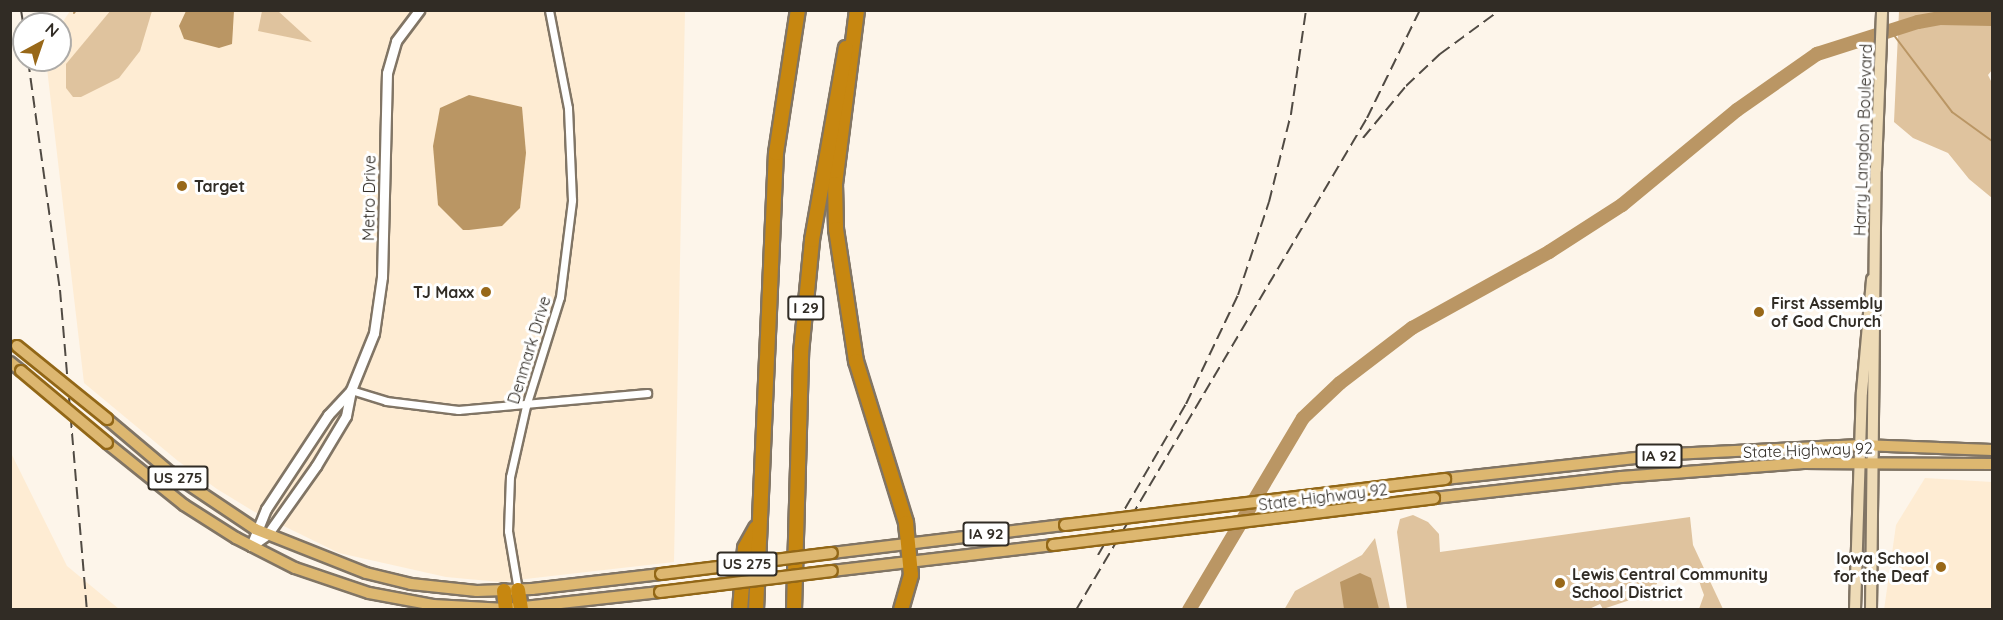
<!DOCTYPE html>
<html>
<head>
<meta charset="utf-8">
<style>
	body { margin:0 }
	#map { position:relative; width:2003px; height:620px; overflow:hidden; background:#fdf5ea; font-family:Quicksand,sans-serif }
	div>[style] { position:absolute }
	.built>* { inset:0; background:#feecd3 }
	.green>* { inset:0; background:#dfc39e }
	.water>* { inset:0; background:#ba9664 }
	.stream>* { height:2px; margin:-1px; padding:0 1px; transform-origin:1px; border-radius:1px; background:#ba9664 }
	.river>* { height:14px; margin:-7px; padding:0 7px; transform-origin:7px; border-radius:7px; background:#ba9664 }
	.roads { filter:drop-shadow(2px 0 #817565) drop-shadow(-2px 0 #817565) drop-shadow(0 2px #817565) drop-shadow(0 -2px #817565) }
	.minor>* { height:7px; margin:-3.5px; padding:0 3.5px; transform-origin:3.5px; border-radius:3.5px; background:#fff }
	.tertiary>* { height:9px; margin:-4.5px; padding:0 4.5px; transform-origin:4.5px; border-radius:4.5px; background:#fff }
	.secondary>* { height:10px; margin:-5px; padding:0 5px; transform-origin:5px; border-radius:5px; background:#eedbb7 }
	.primary>* { height:10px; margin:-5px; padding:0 5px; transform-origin:5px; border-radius:5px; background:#ddb770 }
	.motorway>* { height:14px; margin:-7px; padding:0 7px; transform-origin:7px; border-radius:7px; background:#c78710 }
	.rail>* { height:2px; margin-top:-1px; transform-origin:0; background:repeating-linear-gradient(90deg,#504a43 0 12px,transparent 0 18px) }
	.bridges { filter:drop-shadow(2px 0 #926717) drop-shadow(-2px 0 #926717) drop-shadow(0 2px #926717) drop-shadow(0 -2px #926717) }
	.primary-bridge>* { height:10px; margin:-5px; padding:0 5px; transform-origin:5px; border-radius:5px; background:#ddb770 }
	.dots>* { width:16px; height:16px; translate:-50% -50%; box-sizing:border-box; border:3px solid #fff; border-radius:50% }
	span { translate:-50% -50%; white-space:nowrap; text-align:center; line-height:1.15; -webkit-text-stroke:6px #fff; paint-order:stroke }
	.shield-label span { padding:2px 4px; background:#fff; border:2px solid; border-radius:4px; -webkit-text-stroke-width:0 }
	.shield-label { font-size:15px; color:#312c25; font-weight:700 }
	.street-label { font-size:16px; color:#312c25 }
	.poi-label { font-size:16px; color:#312c25; font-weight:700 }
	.left { translate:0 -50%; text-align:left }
	.right { translate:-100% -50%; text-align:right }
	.frame { position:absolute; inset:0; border:12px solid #312c25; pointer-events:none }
	.north { position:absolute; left:12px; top:12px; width:60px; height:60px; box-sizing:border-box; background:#fff; border:2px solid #adaba8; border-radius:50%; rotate:40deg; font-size:16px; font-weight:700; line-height:24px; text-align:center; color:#312c25 }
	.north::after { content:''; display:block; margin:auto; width:21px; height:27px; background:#986819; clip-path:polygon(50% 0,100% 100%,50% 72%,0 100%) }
</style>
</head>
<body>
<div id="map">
	<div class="built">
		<i style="clip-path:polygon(70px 11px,685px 11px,674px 562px,500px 582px,446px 577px,339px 553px,253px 511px,217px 489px,178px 461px,84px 383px,46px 60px,60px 60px,60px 26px)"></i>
		<i style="clip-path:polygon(12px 455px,67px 566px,119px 609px,11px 609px)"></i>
		<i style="clip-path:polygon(1925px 478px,1992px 482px,1992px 609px,1884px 610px,1896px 525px)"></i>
	</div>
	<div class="green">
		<i style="clip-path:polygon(111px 10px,152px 11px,140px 51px,119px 78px,81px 97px,73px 97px,66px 88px,66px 64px)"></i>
		<i style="clip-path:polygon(262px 11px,278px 11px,312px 42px,258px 31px)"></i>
		<i style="clip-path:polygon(1899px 11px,1992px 11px,1992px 70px,1988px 75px,1992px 83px,1992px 198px,1969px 179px,1948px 153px,1913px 138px,1894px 122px)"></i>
		<i style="clip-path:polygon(1413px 515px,1428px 522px,1439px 534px,1440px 552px,1690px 517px,1693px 545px,1723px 609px,1699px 609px,1704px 595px,1701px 587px,1698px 577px,1684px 566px,1656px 579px,1657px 584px,1644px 590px,1642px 596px,1603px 609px,1600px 604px,1587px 610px,1407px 609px,1397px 532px,1400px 519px)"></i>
		<i style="clip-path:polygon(1375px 538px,1390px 609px,1284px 610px,1295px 591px,1362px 555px)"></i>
	</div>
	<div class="water">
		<i style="clip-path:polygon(186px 11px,234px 11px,232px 44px,219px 48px,184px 39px,179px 26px)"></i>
		<i style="clip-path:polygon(469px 95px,522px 107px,526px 153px,520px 208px,502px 226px,469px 230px,463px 230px,438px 205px,433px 146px,440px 108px)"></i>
		<i style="clip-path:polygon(1360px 573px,1371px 578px,1379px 609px,1344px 609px,1340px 582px)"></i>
	</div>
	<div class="stream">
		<i style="left:74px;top:13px;width:4px;rotate:-56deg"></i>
		<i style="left:1890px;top:30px;width:103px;rotate:52.9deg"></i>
		<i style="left:1952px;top:112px;width:49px;rotate:35.9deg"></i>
	</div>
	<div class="river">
		<i style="left:1189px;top:610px;width:223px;rotate:-59.3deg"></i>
		<i style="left:1303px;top:418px;width:51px;rotate:-43.4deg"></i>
		<i style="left:1340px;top:383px;width:91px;rotate:-37.4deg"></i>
		<i style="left:1412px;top:328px;width:157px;rotate:-29deg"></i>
		<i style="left:1549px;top:252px;width:87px;rotate:-32.8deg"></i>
		<i style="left:1622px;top:205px;width:149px;rotate:-39.6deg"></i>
		<i style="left:1737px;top:110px;width:98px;rotate:-35deg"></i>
		<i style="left:1817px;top:54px;width:106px;rotate:-17.6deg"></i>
		<i style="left:1918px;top:22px;width:22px;rotate:-10deg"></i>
		<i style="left:1940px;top:18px;width:52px;rotate:1.1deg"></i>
	</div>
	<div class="roads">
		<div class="minor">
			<i style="left:351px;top:390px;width:37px;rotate:17deg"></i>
			<i style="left:386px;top:401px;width:73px;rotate:7.1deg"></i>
			<i style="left:458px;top:410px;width:190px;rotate:-5.1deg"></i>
			<i style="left:518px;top:590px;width:60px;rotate:-99.6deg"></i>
			<i style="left:508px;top:531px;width:54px;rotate:-87.9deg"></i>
			<i style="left:510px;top:477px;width:73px;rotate:-77.3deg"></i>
			<i style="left:526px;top:406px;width:114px;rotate:-72.7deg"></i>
			<i style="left:560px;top:297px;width:98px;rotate:-82.9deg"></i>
			<i style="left:572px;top:200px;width:92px;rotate:-92.5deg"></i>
			<i style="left:568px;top:108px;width:100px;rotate:-101deg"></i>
		</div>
		<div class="tertiary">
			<i style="left:251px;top:546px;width:40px;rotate:-68deg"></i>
			<i style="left:266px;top:509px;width:113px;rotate:-56.6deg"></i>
			<i style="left:328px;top:415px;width:34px;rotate:-47deg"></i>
			<i style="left:351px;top:390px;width:61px;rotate:-68deg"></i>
			<i style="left:374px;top:333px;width:57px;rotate:-81.9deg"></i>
			<i style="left:382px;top:277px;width:204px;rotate:-88.6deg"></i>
			<i style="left:387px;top:73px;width:33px;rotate:-74deg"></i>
			<i style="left:396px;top:41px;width:39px;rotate:-53deg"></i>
			<i style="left:251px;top:546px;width:19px;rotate:-35deg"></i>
			<i style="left:267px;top:535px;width:85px;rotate:-54.6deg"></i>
			<i style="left:316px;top:466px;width:58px;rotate:-59deg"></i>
			<i style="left:346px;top:416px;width:26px;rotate:-79deg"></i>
		</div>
		<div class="secondary">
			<i style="left:1855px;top:610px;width:218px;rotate:-88.2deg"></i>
			<i style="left:1862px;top:392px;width:113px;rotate:-84.9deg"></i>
			<i style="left:1871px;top:610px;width:441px;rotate:-89.4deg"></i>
			<i style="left:1876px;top:169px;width:159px;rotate:-87.8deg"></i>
		</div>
		<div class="primary">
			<i style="left:10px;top:362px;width:14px;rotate:39deg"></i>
			<i style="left:107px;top:419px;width:82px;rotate:40.1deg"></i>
			<i style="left:170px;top:472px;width:102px;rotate:33.8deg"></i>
			<i style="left:255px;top:529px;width:119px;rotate:21.6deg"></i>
			<i style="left:366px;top:573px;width:46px;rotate:13.7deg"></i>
			<i style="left:411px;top:584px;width:66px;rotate:6.1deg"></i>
			<i style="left:477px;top:591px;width:55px;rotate:-2.1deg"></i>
			<i style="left:532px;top:589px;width:130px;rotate:-6.6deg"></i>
			<i style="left:107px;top:443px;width:99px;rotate:38.8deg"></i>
			<i style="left:184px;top:505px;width:62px;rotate:32.4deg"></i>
			<i style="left:236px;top:538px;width:66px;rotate:27deg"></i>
			<i style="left:295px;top:568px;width:78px;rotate:18.7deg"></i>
			<i style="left:369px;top:593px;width:65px;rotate:10.6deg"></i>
			<i style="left:433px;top:605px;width:73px;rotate:3.1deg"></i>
			<i style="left:506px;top:609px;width:155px;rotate:-6.3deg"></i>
			<i style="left:1445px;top:479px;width:228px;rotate:-6.3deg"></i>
			<i style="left:1672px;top:454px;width:189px;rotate:-2.7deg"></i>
			<i style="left:1861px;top:445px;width:131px;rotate:2.2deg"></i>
			<i style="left:1434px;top:498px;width:188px;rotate:-6.4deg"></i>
			<i style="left:1621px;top:477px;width:183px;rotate:-4.4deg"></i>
			<i style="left:1803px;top:463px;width:189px;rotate:0.3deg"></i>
			<i style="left:832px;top:553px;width:235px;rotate:-6.9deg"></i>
			<i style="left:832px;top:571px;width:223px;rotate:-6.7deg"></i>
		</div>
		<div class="motorway">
			<i style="left:857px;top:10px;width:175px;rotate:97.2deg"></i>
			<i style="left:835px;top:184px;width:45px;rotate:88.7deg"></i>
			<i style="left:836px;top:229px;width:134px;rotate:81.4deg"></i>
			<i style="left:856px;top:361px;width:170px;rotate:72.8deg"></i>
			<i style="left:906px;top:523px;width:52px;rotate:84.5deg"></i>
			<i style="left:911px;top:575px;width:36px;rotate:106deg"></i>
			<i style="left:518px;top:590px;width:20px;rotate:81deg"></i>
			<i style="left:504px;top:591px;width:19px;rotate:84deg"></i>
			<i style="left:740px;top:610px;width:62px;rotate:-85.4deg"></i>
			<i style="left:745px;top:548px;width:23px;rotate:-61deg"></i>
			<i style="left:756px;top:610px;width:457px;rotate:-87.5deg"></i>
			<i style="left:776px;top:153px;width:145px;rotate:-81.3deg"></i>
			<i style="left:794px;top:610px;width:257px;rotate:-88.4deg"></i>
			<i style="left:801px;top:353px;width:114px;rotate:-84.4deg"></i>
			<i style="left:812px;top:240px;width:195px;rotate:-80deg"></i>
		</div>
	</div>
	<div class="rail">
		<i style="left:21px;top:10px;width:20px;rotate:81deg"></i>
		<i style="left:28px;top:60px;width:232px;rotate:82.1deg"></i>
		<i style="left:60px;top:290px;width:321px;rotate:85.2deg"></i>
		<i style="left:1363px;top:138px;width:67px;rotate:-50.4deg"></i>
		<i style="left:1406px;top:86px;width:47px;rotate:-43.3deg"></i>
		<i style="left:1440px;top:54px;width:74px;rotate:-36.3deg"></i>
		<i style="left:1098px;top:555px;width:175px;rotate:-59.8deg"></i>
		<i style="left:1186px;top:404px;width:121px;rotate:-64.5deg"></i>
		<i style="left:1238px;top:295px;width:98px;rotate:-71.6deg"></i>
		<i style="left:1269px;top:202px;width:91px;rotate:-76deg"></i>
		<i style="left:1291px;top:114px;width:105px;rotate:-81.8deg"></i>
		<i style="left:1076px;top:610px;width:572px;rotate:-59.4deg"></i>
		<i style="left:1367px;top:118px;width:120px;rotate:-63.9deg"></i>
	</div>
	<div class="bridges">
		<div class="primary-bridge">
			<i style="left:17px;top:346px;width:116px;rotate:39deg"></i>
			<i style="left:21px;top:371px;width:112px;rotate:39.9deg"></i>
			<i style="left:1065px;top:525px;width:383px;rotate:-6.9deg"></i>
			<i style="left:1053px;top:545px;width:384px;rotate:-7deg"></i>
			<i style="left:661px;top:574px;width:172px;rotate:-7deg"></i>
			<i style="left:660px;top:592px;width:173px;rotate:-7deg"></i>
		</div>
	</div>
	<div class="dots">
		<i style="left:182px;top:186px;background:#986819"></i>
		<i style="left:486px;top:292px;background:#986819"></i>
		<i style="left:1759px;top:312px;background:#986819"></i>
		<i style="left:1941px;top:567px;background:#986819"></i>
		<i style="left:1560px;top:583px;background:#986819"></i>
	</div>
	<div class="shield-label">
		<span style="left:806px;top:308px">I 29</span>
		<span style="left:1659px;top:456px">IA 92</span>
		<span style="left:178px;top:478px">US 275</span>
		<span style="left:986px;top:534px">IA 92</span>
		<span style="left:747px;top:564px">US 275</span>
	</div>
	<div class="street-label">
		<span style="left:1863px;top:140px;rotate:-88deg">Harry Langdon Boulevard</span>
		<span style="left:369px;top:198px;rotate:-89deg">Metro Drive</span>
		<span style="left:529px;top:350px;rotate:-73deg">Denmark Drive</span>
		<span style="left:1808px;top:450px;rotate:-2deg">State Highway 92</span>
		<span style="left:1323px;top:497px;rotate:-7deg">State Highway 92</span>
	</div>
	<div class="poi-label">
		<span class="left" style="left:194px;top:186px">Target</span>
		<span class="right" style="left:474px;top:292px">TJ Maxx</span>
		<span class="left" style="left:1771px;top:312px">First Assembly<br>of God Church</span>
		<span class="right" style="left:1929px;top:567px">Iowa School<br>for the Deaf</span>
		<span class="left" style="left:1572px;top:583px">Lewis Central Community<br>School District</span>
	</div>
	<div class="frame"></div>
	<div class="north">N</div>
</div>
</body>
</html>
